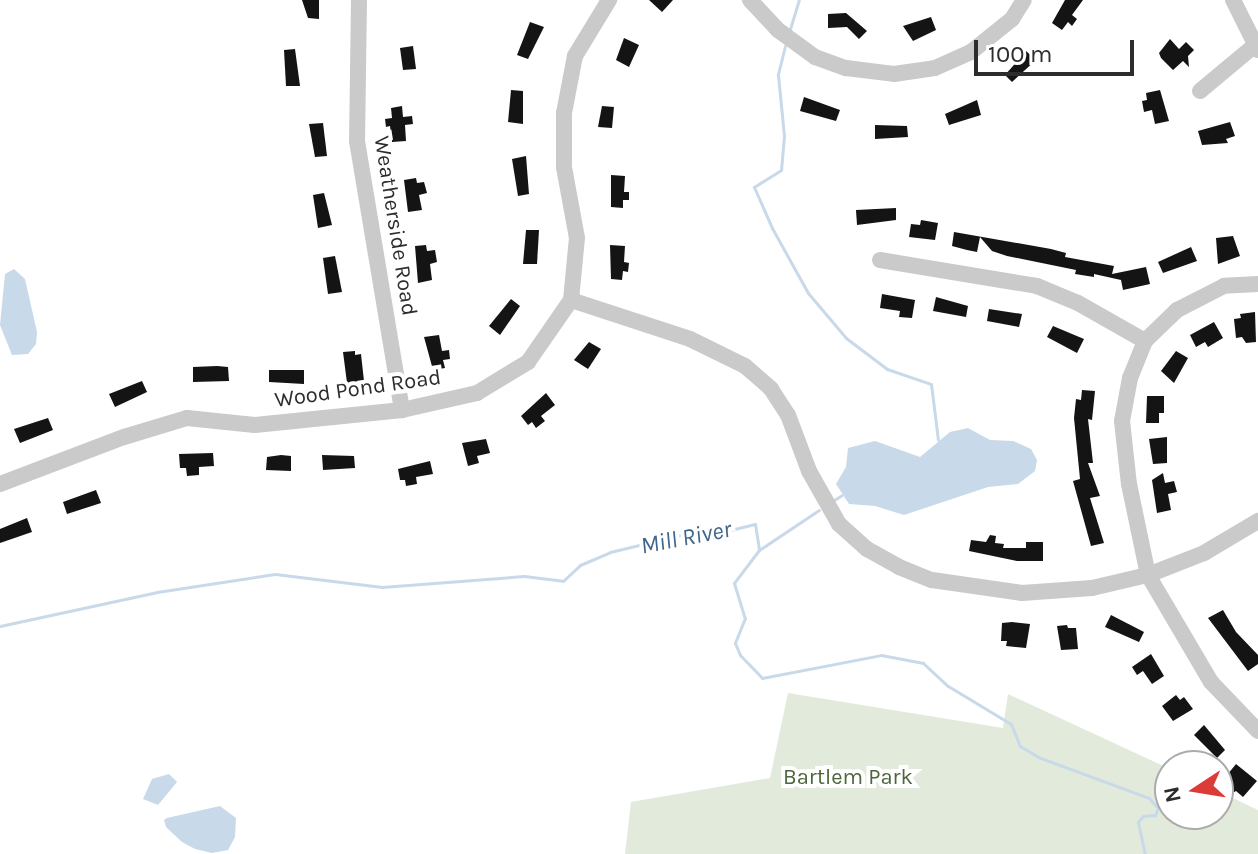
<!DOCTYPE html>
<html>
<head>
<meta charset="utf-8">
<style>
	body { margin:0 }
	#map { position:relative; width:1258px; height:854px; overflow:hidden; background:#fff; font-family:Karla,sans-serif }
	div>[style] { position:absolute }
	.green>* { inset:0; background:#e2eadb }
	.water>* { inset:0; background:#c8d9e9 }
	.stream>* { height:3px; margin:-1.5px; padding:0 1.5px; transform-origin:1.5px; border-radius:1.5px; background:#c8d9e9 }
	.building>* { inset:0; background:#141414 }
	.minor>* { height:16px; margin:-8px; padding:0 8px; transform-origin:8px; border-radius:8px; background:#cacaca }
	span { translate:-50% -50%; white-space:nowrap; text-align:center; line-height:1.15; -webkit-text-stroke:8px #fff; paint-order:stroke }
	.street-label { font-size:22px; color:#2d2d2d }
	.park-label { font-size:22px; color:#4c663d }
	.water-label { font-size:24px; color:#3f668b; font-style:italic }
	.north { position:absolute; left:1154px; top:750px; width:80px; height:80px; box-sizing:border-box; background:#fff; border:2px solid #ababab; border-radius:50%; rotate:258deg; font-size:22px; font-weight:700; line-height:32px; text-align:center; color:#2d2d2d }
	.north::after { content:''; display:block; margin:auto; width:28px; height:36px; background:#dc3c37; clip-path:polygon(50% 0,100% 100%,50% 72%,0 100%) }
	.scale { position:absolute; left:974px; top:40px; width:160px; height:36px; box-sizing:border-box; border:4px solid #2d2d2d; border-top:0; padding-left:10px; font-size:24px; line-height:28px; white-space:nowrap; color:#2d2d2d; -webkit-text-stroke:6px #fff; paint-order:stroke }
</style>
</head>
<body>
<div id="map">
	<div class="green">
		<i style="clip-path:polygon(788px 693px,1003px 728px,1008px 694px,1170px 769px,1170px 814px,1218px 814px,1218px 791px,1258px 810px,1258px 854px,625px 854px,631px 802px,770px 778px)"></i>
	</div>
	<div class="water">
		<i style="clip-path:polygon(14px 269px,25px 279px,37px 332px,36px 344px,28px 354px,12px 355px,0 325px,5px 274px)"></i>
		<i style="clip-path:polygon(968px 428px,990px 440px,1013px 441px,1031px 449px,1037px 460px,1035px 471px,1018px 484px,988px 487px,904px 515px,875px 506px,849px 504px,836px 484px,846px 467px,848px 448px,875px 441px,920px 457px,950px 432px)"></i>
		<i style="clip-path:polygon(169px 774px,177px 782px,158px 805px,143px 799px,152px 779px)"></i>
		<i style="clip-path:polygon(220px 806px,236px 818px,235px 837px,228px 850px,212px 853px,195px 849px,182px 842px,166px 827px,164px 820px,167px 818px)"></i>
	</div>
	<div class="stream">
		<i style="left:790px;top:29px;width:30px;rotate:-73deg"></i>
		<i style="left:785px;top:46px;width:30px;rotate:104deg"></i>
		<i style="left:778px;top:75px;width:61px;rotate:84.4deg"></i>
		<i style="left:784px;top:136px;width:34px;rotate:95deg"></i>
		<i style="left:781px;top:170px;width:32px;rotate:148deg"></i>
		<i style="left:754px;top:187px;width:45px;rotate:66.3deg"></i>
		<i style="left:772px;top:228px;width:74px;rotate:61deg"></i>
		<i style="left:808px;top:293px;width:59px;rotate:49.8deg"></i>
		<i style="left:846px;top:338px;width:51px;rotate:37.1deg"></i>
		<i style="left:887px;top:369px;width:46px;rotate:18.8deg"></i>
		<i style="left:931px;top:384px;width:56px;rotate:82.9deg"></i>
		<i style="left:834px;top:500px;width:9px;rotate:-32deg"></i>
		<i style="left:759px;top:550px;width:72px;rotate:-33.7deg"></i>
		<i style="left:0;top:626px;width:161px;rotate:-12.2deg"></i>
		<i style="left:157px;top:592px;width:119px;rotate:-8.7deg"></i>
		<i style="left:275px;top:574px;width:108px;rotate:6.9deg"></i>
		<i style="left:382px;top:587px;width:142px;rotate:-4.4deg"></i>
		<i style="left:524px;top:576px;width:39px;rotate:7deg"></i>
		<i style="left:563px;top:581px;width:23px;rotate:-43deg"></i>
		<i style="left:580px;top:565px;width:33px;rotate:-23deg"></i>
		<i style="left:610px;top:552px;width:85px;rotate:-13.5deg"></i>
		<i style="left:693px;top:532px;width:21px;rotate:5deg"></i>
		<i style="left:714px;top:534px;width:42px;rotate:-13.7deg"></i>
		<i style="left:755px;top:524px;width:26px;rotate:81deg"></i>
		<i style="left:759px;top:550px;width:41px;rotate:127.1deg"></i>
		<i style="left:734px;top:583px;width:37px;rotate:73deg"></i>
		<i style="left:745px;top:618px;width:27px;rotate:112deg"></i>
		<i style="left:735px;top:643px;width:13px;rotate:67deg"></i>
		<i style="left:740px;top:655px;width:32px;rotate:46deg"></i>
		<i style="left:762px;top:678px;width:121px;rotate:-10.9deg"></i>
		<i style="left:881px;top:655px;width:43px;rotate:10.8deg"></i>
		<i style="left:923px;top:663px;width:34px;rotate:43deg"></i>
		<i style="left:948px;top:686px;width:74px;rotate:31.1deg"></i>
		<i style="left:1011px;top:724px;width:24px;rotate:68deg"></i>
		<i style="left:1020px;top:746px;width:21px;rotate:31deg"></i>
		<i style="left:1038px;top:757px;width:118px;rotate:20.3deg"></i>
		<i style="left:1149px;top:798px;width:13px;rotate:48deg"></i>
		<i style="left:1158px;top:808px;width:8px;rotate:113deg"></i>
		<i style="left:1155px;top:815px;width:12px;rotate:175deg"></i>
		<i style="left:1143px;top:816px;width:8px;rotate:130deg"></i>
		<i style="left:1138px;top:822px;width:33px;rotate:78deg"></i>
	</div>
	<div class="building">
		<i style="clip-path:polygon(302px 0,319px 0,319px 19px,308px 18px)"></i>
		<i style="clip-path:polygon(649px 0,673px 0,662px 12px)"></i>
		<i style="clip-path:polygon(1065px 0,1083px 0,1072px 15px,1077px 19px,1072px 26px,1068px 22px,1062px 30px,1052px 23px)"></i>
		<i style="clip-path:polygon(846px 13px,867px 31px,859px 39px,847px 27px,828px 28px,828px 14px)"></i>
		<i style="clip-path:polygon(931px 17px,936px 30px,913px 41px,903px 26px)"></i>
		<i style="clip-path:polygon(530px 22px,544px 27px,528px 59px,517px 55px)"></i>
		<i style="clip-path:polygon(624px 38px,639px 45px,629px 67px,616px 60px)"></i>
		<i style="clip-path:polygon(1170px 39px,1179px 49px,1186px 42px,1194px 50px,1188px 56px,1189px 67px,1183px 61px,1173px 70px,1161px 58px,1159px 53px)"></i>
		<i style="clip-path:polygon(413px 46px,416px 69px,403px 70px,400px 48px)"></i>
		<i style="clip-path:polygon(295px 49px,300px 86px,286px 86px,284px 50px)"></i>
		<i style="clip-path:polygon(1026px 51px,1036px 60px,1012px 82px,1005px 75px)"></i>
		<i style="clip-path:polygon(511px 90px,523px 91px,523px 124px,508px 122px)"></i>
		<i style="clip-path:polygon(1160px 90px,1169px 121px,1155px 124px,1152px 110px,1144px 112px,1142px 101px,1147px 100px,1146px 93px)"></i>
		<i style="clip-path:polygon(804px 97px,840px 110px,836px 121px,800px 111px)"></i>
		<i style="clip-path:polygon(977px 100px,981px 115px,949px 125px,945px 114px)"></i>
		<i style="clip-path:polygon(402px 106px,403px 117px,412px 116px,413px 124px,405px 125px,406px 141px,392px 142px,390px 126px,386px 127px,385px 119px,392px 118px,391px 108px)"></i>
		<i style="clip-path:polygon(602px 106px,614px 107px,612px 128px,598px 127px)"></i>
		<i style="clip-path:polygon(1230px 122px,1235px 136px,1226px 139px,1228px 143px,1202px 145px,1198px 131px)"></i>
		<i style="clip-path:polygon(323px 123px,327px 156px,315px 157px,309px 124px)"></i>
		<i style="clip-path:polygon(875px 125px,907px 126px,908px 137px,875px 139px)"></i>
		<i style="clip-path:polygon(526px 156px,529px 194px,518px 196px,512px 159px)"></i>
		<i style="clip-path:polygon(611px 175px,625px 176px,624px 192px,629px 192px,629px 200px,623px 200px,623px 208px,611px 207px)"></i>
		<i style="clip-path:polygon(416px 178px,417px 183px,424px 182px,427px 193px,419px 195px,422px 210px,408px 212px,404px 180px)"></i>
		<i style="clip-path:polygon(324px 193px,332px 225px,318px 228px,313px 195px)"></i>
		<i style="clip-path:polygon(896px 208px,896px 220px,857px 225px,856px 210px)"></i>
		<i style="clip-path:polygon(921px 220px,938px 223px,935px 240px,909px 237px,911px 224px,920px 225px)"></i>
		<i style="clip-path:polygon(526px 230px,539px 230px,537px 264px,523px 264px)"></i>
		<i style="clip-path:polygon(954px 232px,1051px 249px,1066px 253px,1065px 257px,1114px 266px,1112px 274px,1146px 267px,1150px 284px,1123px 290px,1121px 280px,1094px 274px,1094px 277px,1075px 274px,1076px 270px,1007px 256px,992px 251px,980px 237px,977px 252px,967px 250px,952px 246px)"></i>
		<i style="clip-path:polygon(1233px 236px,1240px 256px,1218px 264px,1216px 238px)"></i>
		<i style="clip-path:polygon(426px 245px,427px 251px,435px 250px,437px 262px,430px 264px,432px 280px,418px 283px,415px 246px)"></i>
		<i style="clip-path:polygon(610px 245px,625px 246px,624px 262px,629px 263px,628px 272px,623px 271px,622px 280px,611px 279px)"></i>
		<i style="clip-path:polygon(1191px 247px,1197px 261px,1163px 273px,1158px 262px)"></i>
		<i style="clip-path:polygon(335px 256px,342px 292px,328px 294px,323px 258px)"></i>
		<i style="clip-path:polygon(882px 294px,915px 300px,912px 318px,899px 317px,900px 311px,880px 308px)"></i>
		<i style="clip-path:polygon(936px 297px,968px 306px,966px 317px,933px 311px)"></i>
		<i style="clip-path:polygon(511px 299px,520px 306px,500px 335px,489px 326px)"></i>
		<i style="clip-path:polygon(989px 309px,1022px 314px,1019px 327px,987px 321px)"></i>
		<i style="clip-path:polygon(1255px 312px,1256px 342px,1246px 343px,1242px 337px,1236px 338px,1234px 319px,1241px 318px,1240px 314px)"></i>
		<i style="clip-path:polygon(1214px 322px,1223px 338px,1208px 347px,1205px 342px,1196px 347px,1190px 335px)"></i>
		<i style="clip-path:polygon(1053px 326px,1084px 339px,1077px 353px,1047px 337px)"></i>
		<i style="clip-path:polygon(439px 335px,442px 351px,449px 350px,450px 359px,443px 360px,445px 368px,433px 370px,424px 337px)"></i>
		<i style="clip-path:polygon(589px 342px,601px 349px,588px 369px,574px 360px)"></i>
		<i style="clip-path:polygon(355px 351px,355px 355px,361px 354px,364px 381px,347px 383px,343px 352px)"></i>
		<i style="clip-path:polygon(1176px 351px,1188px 358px,1174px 383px,1161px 371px)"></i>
		<i style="clip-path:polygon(217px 366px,228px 367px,229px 381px,193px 382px,193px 367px)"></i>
		<i style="clip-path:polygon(269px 370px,304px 370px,304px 384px,269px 382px)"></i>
		<i style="clip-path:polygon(142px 381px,147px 392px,115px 407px,109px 394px)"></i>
		<i style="clip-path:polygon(1082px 390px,1095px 391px,1092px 420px,1088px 419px,1093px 463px,1088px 463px,1100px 496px,1090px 498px,1104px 543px,1091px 546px,1073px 481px,1080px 479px,1074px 418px,1076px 399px,1081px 400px)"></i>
		<i style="clip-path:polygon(546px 393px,555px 405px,541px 416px,545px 421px,536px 428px,532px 422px,528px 425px,521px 416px)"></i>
		<i style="clip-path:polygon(1147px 396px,1164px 396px,1164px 413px,1159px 413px,1159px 423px,1146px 423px)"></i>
		<i style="clip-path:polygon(48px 418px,53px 430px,20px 443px,14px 429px)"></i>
		<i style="clip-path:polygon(1167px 437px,1167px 463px,1153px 464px,1149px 439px)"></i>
		<i style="clip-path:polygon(486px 439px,490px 453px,477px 456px,479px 463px,468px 466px,462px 443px)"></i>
		<i style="clip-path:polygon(213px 453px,214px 466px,199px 467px,199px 475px,187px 476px,186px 468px,180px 468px,179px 454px)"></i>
		<i style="clip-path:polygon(281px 455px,291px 456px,291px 471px,266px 470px,267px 457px)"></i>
		<i style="clip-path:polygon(322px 455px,354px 456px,355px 468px,323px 470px)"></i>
		<i style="clip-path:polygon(430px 461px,433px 474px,416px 477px,417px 484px,406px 486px,405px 480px,400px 480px,398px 469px)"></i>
		<i style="clip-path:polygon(1163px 473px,1165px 483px,1174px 481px,1177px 492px,1168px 494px,1171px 510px,1157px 513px,1152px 480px)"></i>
		<i style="clip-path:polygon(96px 490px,101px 503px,67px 514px,63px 502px)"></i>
		<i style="clip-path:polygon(27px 518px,32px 532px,0 543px,0 529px)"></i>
		<i style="clip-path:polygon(990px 535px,996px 536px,995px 543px,1004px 544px,1003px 548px,1026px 548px,1026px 542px,1043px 542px,1043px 561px,1017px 561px,969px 551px,971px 540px,986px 542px)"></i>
		<i style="clip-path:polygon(1223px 610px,1236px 632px,1258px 655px,1258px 664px,1248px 671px,1208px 618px)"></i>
		<i style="clip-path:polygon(1111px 615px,1144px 632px,1139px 642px,1105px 627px)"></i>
		<i style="clip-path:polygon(1012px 622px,1030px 624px,1026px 648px,1006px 646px,1007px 641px,1001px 641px,1002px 623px)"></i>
		<i style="clip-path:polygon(1067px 625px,1068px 628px,1076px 628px,1078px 649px,1061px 650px,1057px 626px)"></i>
		<i style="clip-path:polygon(1151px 654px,1164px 676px,1152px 684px,1143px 671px,1137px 675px,1132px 667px)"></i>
		<i style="clip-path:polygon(1176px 695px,1180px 700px,1184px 697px,1193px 709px,1173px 721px,1162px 706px)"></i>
		<i style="clip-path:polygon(1204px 725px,1225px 750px,1217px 758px,1194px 735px)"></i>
		<i style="clip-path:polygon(1236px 764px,1257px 781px,1243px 797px,1236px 791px,1227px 796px,1230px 786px,1223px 780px)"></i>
	</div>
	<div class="minor">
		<i style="left:359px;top:0;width:141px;rotate:90.8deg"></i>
		<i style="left:357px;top:141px;width:273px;rotate:80.5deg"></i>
		<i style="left:750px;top:0;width:41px;rotate:47deg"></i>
		<i style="left:778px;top:30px;width:46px;rotate:36.1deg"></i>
		<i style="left:815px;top:57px;width:33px;rotate:20deg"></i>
		<i style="left:846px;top:68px;width:48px;rotate:7.1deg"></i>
		<i style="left:894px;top:74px;width:41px;rotate:-8.3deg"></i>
		<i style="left:935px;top:68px;width:39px;rotate:-24deg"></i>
		<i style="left:971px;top:52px;width:53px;rotate:-38.8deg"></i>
		<i style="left:1012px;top:19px;width:22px;rotate:-58deg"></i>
		<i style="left:1233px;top:0;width:56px;rotate:63.4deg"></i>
		<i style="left:1200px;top:91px;width:70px;rotate:-39.8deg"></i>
		<i style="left:880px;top:260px;width:159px;rotate:9.4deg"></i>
		<i style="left:1037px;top:286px;width:44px;rotate:22.5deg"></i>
		<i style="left:1078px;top:303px;width:77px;rotate:29.6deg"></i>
		<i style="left:1258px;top:284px;width:34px;rotate:177deg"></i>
		<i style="left:1224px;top:286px;width:53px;rotate:152.9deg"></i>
		<i style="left:1177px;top:310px;width:45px;rotate:135.9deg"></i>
		<i style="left:1145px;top:341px;width:40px;rotate:112deg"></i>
		<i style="left:1130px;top:378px;width:44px;rotate:100.5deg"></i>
		<i style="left:1122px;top:421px;width:63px;rotate:83.7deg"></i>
		<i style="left:1129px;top:484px;width:93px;rotate:78.2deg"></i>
		<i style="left:1148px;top:575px;width:124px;rotate:59.5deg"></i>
		<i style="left:1211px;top:682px;width:68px;rotate:46.2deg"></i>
		<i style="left:571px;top:300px;width:125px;rotate:18.1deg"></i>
		<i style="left:690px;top:339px;width:61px;rotate:26.1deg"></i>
		<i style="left:745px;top:366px;width:35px;rotate:41deg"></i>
		<i style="left:771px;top:389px;width:31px;rotate:57deg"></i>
		<i style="left:788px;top:415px;width:60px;rotate:69.4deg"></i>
		<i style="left:809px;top:471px;width:61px;rotate:60.5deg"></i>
		<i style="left:839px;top:524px;width:38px;rotate:42deg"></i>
		<i style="left:867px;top:549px;width:37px;rotate:29deg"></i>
		<i style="left:899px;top:567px;width:35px;rotate:22deg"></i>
		<i style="left:932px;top:580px;width:91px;rotate:8.2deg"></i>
		<i style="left:1022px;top:593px;width:70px;rotate:-4.1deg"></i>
		<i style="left:1092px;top:588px;width:57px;rotate:-13.1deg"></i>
		<i style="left:1148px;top:575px;width:60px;rotate:-21.4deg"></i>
		<i style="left:1204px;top:553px;width:63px;rotate:-30.7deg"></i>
		<i style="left:0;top:484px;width:133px;rotate:-20.8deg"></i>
		<i style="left:124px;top:437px;width:66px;rotate:-16.8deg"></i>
		<i style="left:187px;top:418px;width:68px;rotate:5.9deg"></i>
		<i style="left:255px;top:425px;width:148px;rotate:-5.8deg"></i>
		<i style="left:402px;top:410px;width:77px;rotate:-12.8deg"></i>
		<i style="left:477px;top:393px;width:60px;rotate:-31.3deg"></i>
		<i style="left:528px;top:362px;width:75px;rotate:-55.3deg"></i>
		<i style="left:571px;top:300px;width:62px;rotate:-84.5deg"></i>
		<i style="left:577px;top:238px;width:72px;rotate:-100.4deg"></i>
		<i style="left:564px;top:167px;width:54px;rotate:-90deg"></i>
		<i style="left:564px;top:113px;width:58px;rotate:-79.1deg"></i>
		<i style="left:575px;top:56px;width:66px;rotate:-58.7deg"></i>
	</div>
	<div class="street-label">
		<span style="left:395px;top:226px;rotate:81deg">Weatherside Road</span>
		<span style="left:358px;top:389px;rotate:-8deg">Wood Pond Road</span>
	</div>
	<div class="park-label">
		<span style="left:848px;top:778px">Bartlem Park</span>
	</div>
	<div class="water-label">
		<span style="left:686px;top:538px;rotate:-11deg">Mill River</span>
	</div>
	<div class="north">N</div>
	<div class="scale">100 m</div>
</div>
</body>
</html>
